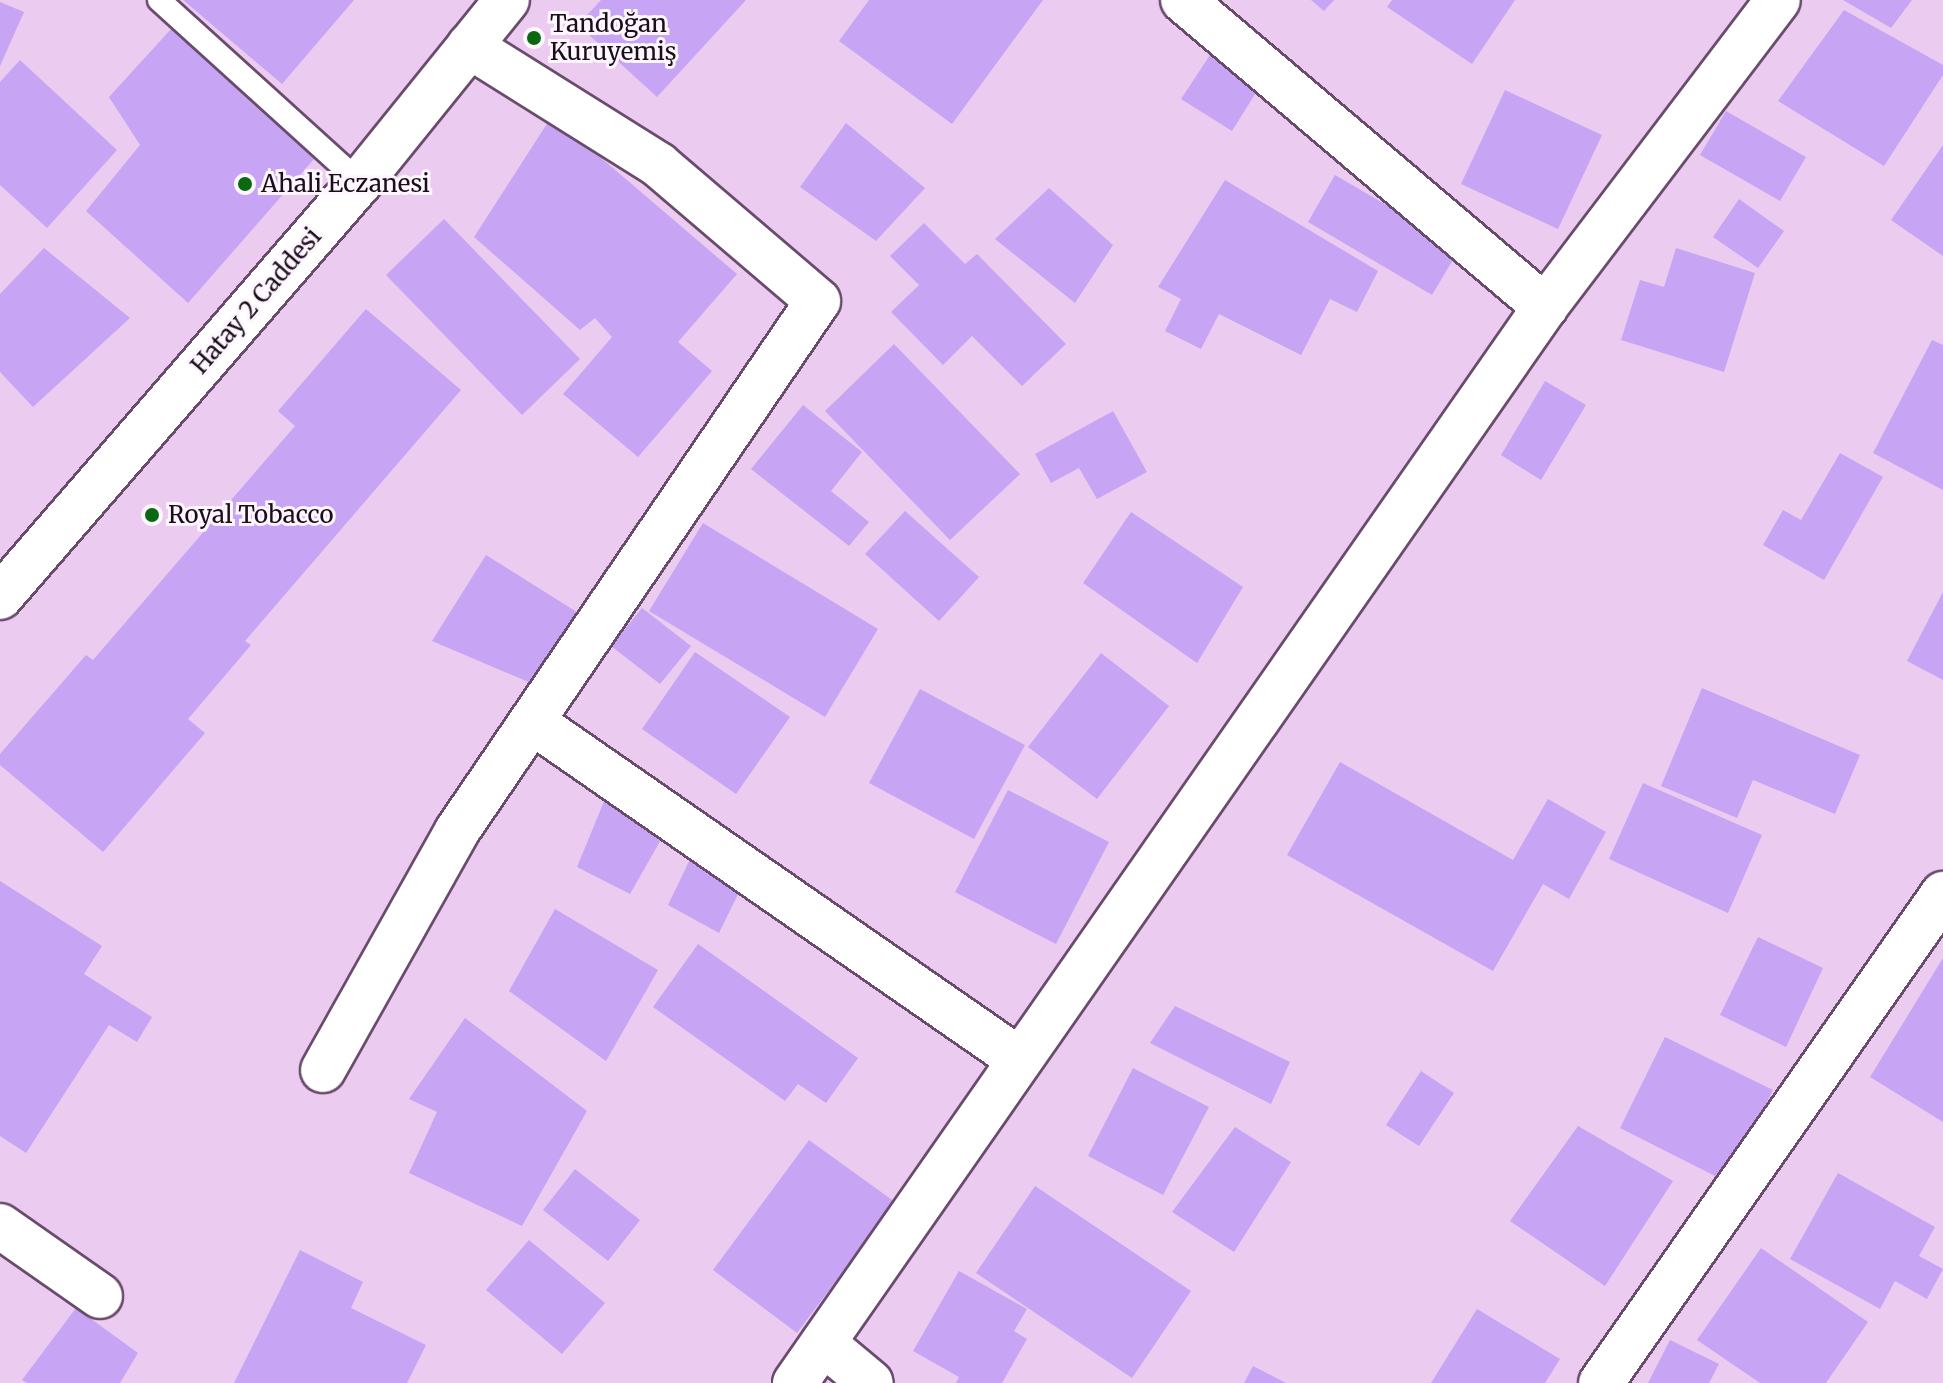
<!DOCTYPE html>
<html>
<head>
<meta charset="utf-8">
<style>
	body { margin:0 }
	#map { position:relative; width:1943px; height:1383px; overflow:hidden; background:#eccbf0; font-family:Merriweather,serif }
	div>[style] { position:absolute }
	.building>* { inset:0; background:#c7a5f4 }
	.roads { filter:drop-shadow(2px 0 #694c6c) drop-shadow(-2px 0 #694c6c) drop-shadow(0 2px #694c6c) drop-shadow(0 -2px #694c6c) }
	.lane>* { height:22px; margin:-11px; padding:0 11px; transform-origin:11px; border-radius:11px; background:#fff }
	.street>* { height:44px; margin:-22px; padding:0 22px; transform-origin:22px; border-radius:22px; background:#fff }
	.secondary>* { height:44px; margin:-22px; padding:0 22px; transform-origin:22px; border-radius:22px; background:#fff }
	.dots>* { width:22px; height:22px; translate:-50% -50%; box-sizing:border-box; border:4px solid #fdf6fe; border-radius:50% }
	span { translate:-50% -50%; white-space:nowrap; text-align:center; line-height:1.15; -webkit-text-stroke:6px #fdf6fe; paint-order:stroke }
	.poi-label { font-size:24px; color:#1a0e1b }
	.left { translate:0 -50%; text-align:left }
	.street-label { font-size:24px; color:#1a0e1b }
</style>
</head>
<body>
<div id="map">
	<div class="building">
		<i style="clip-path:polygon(183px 0,354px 0,282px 84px)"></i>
		<i style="clip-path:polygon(601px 0,746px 0,657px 97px,578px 25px)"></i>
		<i style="clip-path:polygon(869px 0,1043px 0,952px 124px,839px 41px)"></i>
		<i style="clip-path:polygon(1311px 0,1334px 0,1324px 11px)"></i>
		<i style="clip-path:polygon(1392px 0,1515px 0,1472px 64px,1387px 7px)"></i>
		<i style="clip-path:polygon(1843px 0,1912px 0,1891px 28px)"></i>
		<i style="clip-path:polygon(0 2px,24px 12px,0 66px)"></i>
		<i style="clip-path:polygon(1844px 10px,1943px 65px,1943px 75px,1884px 166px,1778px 101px)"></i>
		<i style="clip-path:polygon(172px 28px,321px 151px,188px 303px,86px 211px,140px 145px,109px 97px)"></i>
		<i style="clip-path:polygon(1212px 52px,1262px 83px,1232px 131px,1181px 99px)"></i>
		<i style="clip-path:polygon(20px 60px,117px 150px,47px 228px,0 185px,0 82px)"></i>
		<i style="clip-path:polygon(1505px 90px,1602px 135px,1558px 229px,1461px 184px)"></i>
		<i style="clip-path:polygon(1726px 111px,1806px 157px,1780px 201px,1700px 155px)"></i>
		<i style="clip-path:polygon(552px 116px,737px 274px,678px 342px,712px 371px,638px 457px,563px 394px,612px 337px,595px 318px,580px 330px,474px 237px)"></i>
		<i style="clip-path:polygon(846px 123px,925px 188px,876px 241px,800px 187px)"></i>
		<i style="clip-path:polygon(1943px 145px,1943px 256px,1891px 220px)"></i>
		<i style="clip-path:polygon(1335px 175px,1460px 248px,1432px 295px,1308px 222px)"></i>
		<i style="clip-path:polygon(1225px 180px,1378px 271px,1357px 312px,1330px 299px,1301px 355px,1219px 314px,1201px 349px,1165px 331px,1181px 299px,1158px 287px)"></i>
		<i style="clip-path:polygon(1049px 188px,1113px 245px,1075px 303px,995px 239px)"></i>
		<i style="clip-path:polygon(1739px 199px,1784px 231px,1758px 268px,1713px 237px)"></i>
		<i style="clip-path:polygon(444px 219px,580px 359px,522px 415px,386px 275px)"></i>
		<i style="clip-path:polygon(924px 223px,965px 264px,977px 254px,1066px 344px,1022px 386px,972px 336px,943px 365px,891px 312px,919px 285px,890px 256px)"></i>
		<i style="clip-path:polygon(44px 248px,130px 318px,33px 407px,0 372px,0 294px)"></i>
		<i style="clip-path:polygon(1676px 248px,1755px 273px,1724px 372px,1621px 340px,1640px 280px,1664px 287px)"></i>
		<i style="clip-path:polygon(366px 309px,461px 390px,245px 641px,251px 645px,188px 719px,205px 733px,103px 852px,0 765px,0 754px,86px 655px,93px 660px,295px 426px,278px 411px)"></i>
		<i style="clip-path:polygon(1932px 340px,1943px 345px,1943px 490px,1873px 453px)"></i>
		<i style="clip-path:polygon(894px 344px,1020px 474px,950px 540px,825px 411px)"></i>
		<i style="clip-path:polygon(1545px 381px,1586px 405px,1541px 480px,1501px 455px)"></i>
		<i style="clip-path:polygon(803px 405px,862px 452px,831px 491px,869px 522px,849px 546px,751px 469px)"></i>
		<i style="clip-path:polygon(1113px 411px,1147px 472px,1097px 499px,1079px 468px,1051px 483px,1035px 454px)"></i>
		<i style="clip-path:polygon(1840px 453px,1883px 477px,1824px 580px,1763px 545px,1783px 510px,1801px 520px)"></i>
		<i style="clip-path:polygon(905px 511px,979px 577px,939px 621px,865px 554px)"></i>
		<i style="clip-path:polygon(1131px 512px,1243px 587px,1197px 663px,1083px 583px)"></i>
		<i style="clip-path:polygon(703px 523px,878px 629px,825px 717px,649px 611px)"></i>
		<i style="clip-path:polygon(486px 555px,580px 614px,540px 687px,432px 641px)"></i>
		<i style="clip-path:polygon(1943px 592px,1943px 680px,1907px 661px)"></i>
		<i style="clip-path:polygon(642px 608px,691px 646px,660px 684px,611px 646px)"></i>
		<i style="clip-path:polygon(695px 652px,790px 717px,736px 794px,642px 729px)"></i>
		<i style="clip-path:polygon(1101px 653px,1169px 706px,1097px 799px,1028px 747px)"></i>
		<i style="clip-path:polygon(1702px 688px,1860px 755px,1835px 814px,1753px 780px,1737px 818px,1661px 786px)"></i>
		<i style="clip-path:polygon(920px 689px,1025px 745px,974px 839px,869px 783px)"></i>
		<i style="clip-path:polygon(1340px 762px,1513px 860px,1548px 799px,1606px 832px,1569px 899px,1543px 884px,1493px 971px,1287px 855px)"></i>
		<i style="clip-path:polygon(1643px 783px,1762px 835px,1728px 913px,1609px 859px)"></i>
		<i style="clip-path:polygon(1008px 790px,1109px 842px,1056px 944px,955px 892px)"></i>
		<i style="clip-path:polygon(605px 799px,667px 829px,630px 894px,577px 867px)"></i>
		<i style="clip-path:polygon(695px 849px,744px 882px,719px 933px,668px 905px)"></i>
		<i style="clip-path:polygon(0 881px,102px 946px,84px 974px,152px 1017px,137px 1042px,109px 1025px,26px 1153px,0 1136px)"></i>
		<i style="clip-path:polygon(555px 909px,658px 970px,606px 1061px,509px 991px)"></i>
		<i style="clip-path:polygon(1758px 937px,1823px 968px,1786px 1047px,1720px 1015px)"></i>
		<i style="clip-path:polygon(698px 944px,858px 1058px,826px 1103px,798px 1084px,785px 1101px,653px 1007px)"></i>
		<i style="clip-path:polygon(1943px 958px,1943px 1122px,1870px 1077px)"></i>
		<i style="clip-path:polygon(1175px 1006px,1290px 1062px,1271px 1104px,1150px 1043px)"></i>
		<i style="clip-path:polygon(465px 1018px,587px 1111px,522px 1226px,409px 1173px,437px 1112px,409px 1099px)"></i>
		<i style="clip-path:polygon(1665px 1037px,1773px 1090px,1727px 1182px,1620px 1128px)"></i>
		<i style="clip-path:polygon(1133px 1068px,1209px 1107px,1163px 1195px,1088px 1156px)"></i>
		<i style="clip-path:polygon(1421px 1071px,1454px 1093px,1419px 1146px,1386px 1125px)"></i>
		<i style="clip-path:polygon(1578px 1126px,1673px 1181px,1605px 1286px,1510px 1221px)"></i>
		<i style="clip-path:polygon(1235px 1127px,1291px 1162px,1234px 1252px,1172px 1212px)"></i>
		<i style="clip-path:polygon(809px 1140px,895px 1202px,797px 1333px,713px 1270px)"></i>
		<i style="clip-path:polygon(575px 1169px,640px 1220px,608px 1261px,543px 1210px)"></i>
		<i style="clip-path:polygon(1838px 1173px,1935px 1227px,1919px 1256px,1943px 1269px,1927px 1299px,1895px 1281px,1880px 1309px,1790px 1259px)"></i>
		<i style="clip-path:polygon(1035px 1186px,1191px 1291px,1132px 1378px,976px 1273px)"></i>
		<i style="clip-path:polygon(529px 1240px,605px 1303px,562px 1354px,486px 1290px)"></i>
		<i style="clip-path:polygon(1761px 1248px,1868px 1322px,1826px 1383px,1760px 1383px,1697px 1340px)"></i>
		<i style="clip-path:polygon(300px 1250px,363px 1282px,351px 1308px,426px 1345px,407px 1383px,234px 1383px)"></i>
		<i style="clip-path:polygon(959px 1271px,1027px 1309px,1014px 1331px,1027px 1339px,1002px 1383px,956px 1383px,959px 1377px,913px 1351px)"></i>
		<i style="clip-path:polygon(76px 1308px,138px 1353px,120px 1383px,27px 1383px,22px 1380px)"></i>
		<i style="clip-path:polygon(1477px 1309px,1560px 1359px,1545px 1383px,1431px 1383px)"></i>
		<i style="clip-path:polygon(1670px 1340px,1719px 1364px,1709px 1383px,1648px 1383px)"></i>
		<i style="clip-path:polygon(1253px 1366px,1286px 1383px,1244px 1383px)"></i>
	</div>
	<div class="roads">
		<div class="lane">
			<i style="left:159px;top:0;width:271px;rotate:42.2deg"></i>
		</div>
		<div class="street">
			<i style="left:1183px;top:0;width:475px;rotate:40.3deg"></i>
			<i style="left:534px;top:723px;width:591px;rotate:34.74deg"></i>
			<i style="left:323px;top:1070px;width:274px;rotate:-60.7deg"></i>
			<i style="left:457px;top:831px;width:641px;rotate:-55.74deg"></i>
			<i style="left:818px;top:301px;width:209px;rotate:-139.5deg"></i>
			<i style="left:659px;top:165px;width:224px;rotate:-147.9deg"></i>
			<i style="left:0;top:1226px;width:122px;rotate:35deg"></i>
			<i style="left:823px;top:1343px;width:62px;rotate:39.8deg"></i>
			<i style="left:795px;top:1383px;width:1312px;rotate:-55.12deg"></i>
			<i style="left:1545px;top:307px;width:385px;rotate:-52.8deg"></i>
			<i style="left:1601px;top:1383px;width:597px;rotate:-55.03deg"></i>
		</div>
		<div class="secondary">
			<i style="left:0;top:597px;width:549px;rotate:-49.06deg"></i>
			<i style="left:360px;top:182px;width:234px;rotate:-51.1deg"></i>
		</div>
	</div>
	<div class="dots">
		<i style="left:534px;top:38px;background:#0a6811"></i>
		<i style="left:245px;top:184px;background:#0a6811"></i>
		<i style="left:152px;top:515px;background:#0a6811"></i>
	</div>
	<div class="poi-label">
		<span class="left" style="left:550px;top:38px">Tandoğan<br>Kuruyemiş</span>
		<span class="left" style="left:261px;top:184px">Ahali Eczanesi</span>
		<span class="left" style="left:168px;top:515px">Royal Tobacco</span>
	</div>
	<div class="street-label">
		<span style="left:256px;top:301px;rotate:-49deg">Hatay 2 Caddesi</span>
	</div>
</div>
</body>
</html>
